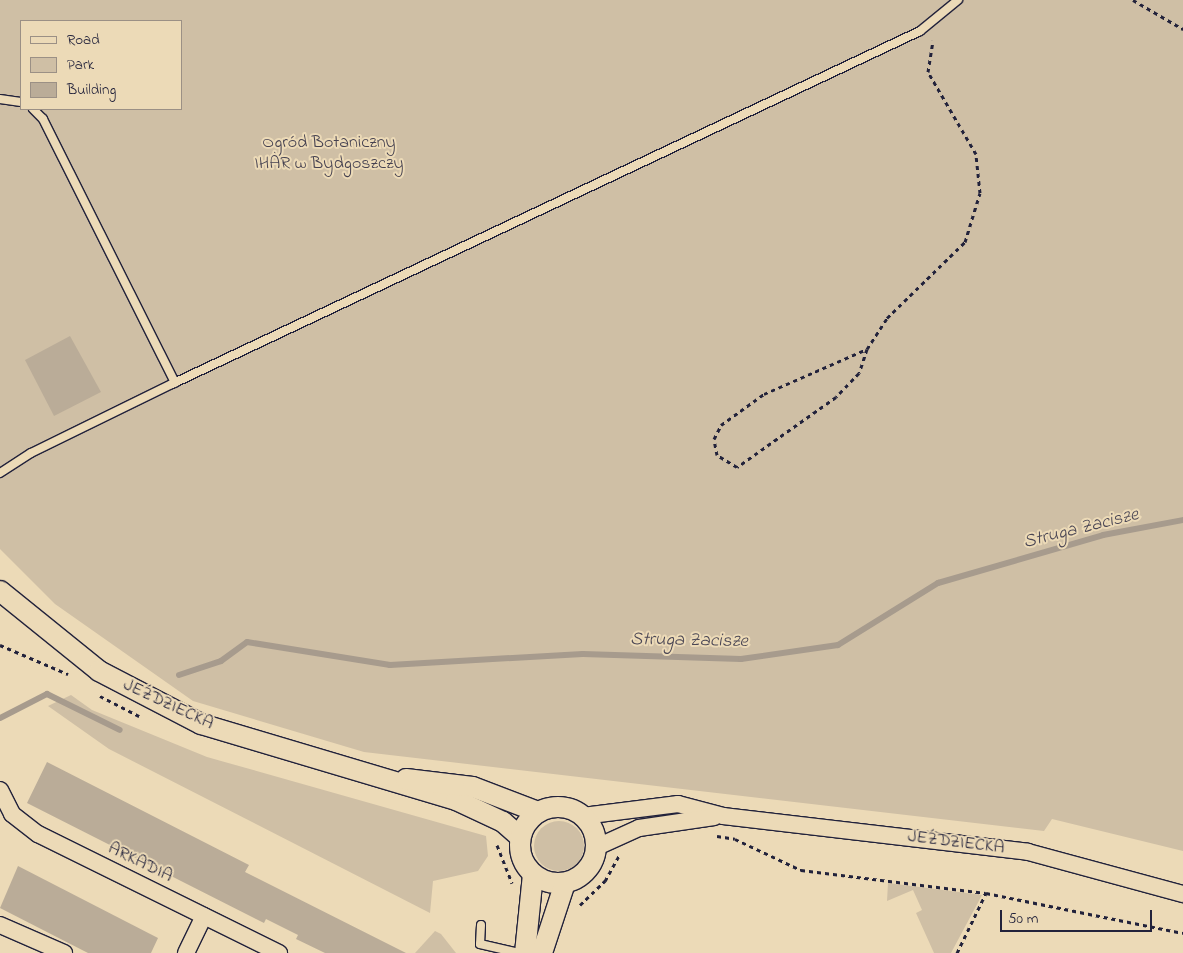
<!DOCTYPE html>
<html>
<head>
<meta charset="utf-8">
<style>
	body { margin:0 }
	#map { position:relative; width:1183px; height:953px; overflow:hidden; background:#ecdab7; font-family:"Indie Flower",sans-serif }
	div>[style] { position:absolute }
	.green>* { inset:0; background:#cfbfa5 }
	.round { border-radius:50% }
	.stream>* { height:6px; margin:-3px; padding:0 3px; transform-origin:3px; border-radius:3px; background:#a79b8d }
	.building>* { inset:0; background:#baac98 }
	.path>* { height:3px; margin-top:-1.5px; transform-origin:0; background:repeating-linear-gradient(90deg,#22223b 0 4px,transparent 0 8px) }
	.roads { filter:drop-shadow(1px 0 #22223b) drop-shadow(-1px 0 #22223b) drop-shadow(0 1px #22223b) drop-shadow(0 -1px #22223b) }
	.service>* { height:8px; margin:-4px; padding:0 4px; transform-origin:4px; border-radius:4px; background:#ecdab7 }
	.minor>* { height:16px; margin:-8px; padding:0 8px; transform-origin:8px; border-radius:8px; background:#ecdab7 }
	.tertiary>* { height:20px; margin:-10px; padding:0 10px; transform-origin:10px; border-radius:10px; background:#ecdab7 }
	.tertiary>.ring { margin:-10px; padding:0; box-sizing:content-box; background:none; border:20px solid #ecdab7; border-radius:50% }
	span { translate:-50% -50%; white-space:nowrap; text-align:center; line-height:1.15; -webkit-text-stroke:4px #ecdab7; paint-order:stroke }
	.park-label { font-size:18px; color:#454150 }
	.street-label { font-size:18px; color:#22223b }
	.water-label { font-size:19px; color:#4a4654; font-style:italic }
	.legend { position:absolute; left:20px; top:20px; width:162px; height:90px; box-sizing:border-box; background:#ecdab7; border:1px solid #9b9085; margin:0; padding:6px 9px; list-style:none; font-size:15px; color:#22223b }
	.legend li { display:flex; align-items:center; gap:10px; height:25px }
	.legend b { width:25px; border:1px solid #9b9085 }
	.scale { position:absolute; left:1000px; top:910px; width:152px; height:22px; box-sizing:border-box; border:2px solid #22223b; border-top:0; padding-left:6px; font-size:15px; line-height:18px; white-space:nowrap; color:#22223b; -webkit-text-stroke:4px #ecdab7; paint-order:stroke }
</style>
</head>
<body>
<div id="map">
	<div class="green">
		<i style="clip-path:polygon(evenodd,0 0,1183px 0,1183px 851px,1052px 819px,1044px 831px,364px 752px,193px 701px,55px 604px,0 549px,0 0,21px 21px,181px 21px,181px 109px,21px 109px,21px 21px)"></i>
		<i style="clip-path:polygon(71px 695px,92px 710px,207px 757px,486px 836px,488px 856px,478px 871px,433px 881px,430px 913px,109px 749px,48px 706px)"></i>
		<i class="round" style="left:534px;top:821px;width:50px;height:50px"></i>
		<i style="clip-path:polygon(888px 883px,982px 895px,951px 953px,934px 953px,916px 913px,922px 910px,913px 890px,887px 901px)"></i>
		<i style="clip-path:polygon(435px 931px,441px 934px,456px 953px,415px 953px)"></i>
	</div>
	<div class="stream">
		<i style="left:179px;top:675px;width:44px;rotate:-18.4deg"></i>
		<i style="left:221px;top:661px;width:32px;rotate:-36deg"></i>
		<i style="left:247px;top:642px;width:145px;rotate:9.1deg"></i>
		<i style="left:390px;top:665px;width:193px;rotate:-3.3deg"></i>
		<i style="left:583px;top:654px;width:158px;rotate:1.8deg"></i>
		<i style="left:741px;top:659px;width:98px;rotate:-8.2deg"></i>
		<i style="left:838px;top:645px;width:118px;rotate:-31.8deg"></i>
		<i style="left:938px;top:583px;width:172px;rotate:-16.2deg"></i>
		<i style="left:1103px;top:535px;width:81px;rotate:-10.6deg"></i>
		<i style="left:0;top:718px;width:53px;rotate:-27.1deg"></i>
		<i style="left:47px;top:694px;width:81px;rotate:26.3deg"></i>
	</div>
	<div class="building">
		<i style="clip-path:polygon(70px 336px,101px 392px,54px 416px,25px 360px)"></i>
		<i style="clip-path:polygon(47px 762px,249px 865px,245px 872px,406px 953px,325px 953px,296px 939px,298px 935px,266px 919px,264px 923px,27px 803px)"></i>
		<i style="clip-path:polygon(18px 866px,158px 938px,151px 953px,88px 953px,0 908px)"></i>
	</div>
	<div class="path">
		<i style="left:1133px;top:0;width:58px;rotate:30.1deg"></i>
		<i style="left:867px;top:349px;width:25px;rotate:108deg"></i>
		<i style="left:859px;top:373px;width:33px;rotate:134deg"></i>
		<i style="left:836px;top:397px;width:121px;rotate:144.7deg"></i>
		<i style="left:737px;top:467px;width:23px;rotate:-149deg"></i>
		<i style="left:717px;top:455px;width:16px;rotate:-101deg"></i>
		<i style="left:714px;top:439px;width:16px;rotate:-63deg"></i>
		<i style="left:721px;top:425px;width:53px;rotate:-35.8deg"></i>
		<i style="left:764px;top:394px;width:112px;rotate:-23.6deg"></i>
		<i style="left:867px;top:349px;width:37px;rotate:-57deg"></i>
		<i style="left:887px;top:318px;width:109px;rotate:-44.3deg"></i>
		<i style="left:965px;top:242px;width:51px;rotate:-73deg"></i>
		<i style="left:980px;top:193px;width:39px;rotate:-96deg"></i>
		<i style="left:976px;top:154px;width:95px;rotate:-120.3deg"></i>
		<i style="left:928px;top:72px;width:32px;rotate:-81deg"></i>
		<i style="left:0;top:645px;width:74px;rotate:23.1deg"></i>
		<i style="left:100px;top:696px;width:44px;rotate:27.1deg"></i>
		<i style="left:717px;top:836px;width:18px;rotate:9deg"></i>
		<i style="left:735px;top:839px;width:73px;rotate:25.2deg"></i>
		<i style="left:801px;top:870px;width:186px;rotate:7.1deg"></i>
		<i style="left:986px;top:893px;width:201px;rotate:11.5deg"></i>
		<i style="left:497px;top:845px;width:41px;rotate:68.5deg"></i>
		<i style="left:580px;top:905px;width:35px;rotate:-44deg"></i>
		<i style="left:605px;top:881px;width:29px;rotate:-61deg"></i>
		<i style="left:957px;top:953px;width:67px;rotate:-64.2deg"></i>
	</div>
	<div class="roads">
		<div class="service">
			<i style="left:0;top:99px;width:21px;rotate:8deg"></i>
			<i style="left:33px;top:109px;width:14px;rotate:45deg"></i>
			<i style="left:43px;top:119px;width:295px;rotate:63.4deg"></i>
			<i style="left:0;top:473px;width:37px;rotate:-33deg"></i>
			<i style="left:31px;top:453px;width:157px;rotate:-26.1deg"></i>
			<i style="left:172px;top:384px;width:827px;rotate:-25.26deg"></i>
			<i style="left:920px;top:31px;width:49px;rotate:-39.2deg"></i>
			<i style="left:481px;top:925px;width:19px;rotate:93deg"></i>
			<i style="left:480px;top:944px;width:40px;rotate:13deg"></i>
		</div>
		<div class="minor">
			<i style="left:0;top:790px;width:27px;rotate:63deg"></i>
			<i style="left:12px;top:814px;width:33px;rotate:38deg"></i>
			<i style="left:38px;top:834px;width:269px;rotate:26.3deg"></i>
			<i style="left:583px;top:816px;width:96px;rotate:-7.2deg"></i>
			<i style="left:678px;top:804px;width:47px;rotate:14.9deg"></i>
			<i style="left:723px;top:816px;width:307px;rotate:6.7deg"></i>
			<i style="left:1028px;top:852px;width:161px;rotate:15.2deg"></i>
			<i style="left:597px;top:847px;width:46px;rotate:-24.3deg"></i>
			<i style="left:639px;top:828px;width:76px;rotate:-8.3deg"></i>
			<i style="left:0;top:925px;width:70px;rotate:23.6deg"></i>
			<i style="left:186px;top:953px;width:41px;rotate:-64.1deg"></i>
		</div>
		<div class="tertiary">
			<i style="left:0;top:591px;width:127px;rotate:38.9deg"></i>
			<i style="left:99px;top:671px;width:115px;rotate:27.5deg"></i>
			<i style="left:201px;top:724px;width:266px;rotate:16.6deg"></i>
			<i style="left:456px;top:800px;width:52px;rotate:25.1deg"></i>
			<i style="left:503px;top:822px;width:23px;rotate:41deg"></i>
			<i style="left:406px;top:779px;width:67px;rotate:6.8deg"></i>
			<i style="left:473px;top:787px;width:70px;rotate:21deg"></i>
			<i class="ring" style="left:520px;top:807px;width:56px;height:56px"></i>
			<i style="left:525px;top:953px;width:79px;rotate:-84.2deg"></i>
			<i style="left:542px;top:953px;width:74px;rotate:-71.8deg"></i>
		</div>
	</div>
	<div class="park-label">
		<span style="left:329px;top:154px">Ogród Botaniczny<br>IHAR w Bydgoszczy</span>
	</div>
	<div class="street-label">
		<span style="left:168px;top:705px;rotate:25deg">JEŹDZIECKA</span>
		<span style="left:956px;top:843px;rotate:7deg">JEŹDZIECKA</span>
		<span style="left:140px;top:863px;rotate:26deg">ARKADIA</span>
	</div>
	<div class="water-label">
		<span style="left:1081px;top:529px;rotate:-14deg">Struga Zacisze</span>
		<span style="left:689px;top:641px;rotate:1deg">Struga Zacisze</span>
	</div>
	<ul class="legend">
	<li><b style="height:6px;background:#ecdab7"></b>Road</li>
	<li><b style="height:14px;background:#cfbfa5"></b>Park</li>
	<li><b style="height:14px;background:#baac98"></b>Building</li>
	</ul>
	<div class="scale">50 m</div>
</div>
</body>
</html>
